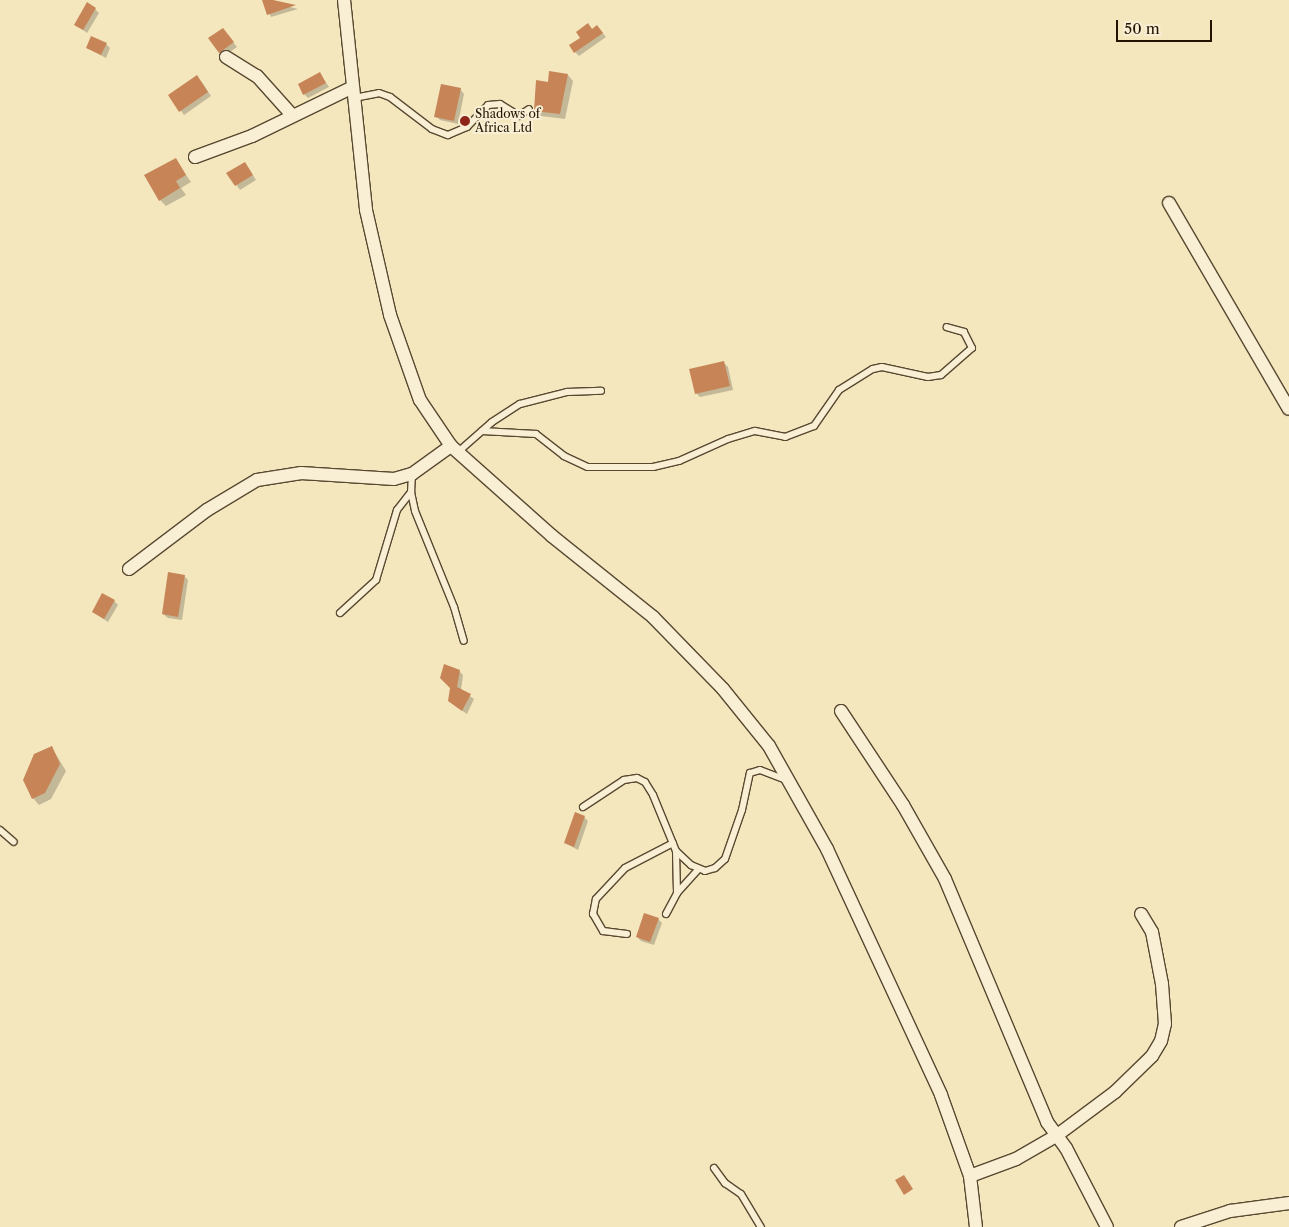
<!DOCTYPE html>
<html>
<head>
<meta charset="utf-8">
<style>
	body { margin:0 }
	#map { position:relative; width:1289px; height:1227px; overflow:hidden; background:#f4e7be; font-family:"Libre Caslon Text",serif }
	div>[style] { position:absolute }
	.shadow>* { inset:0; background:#0003 }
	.building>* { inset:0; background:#c78557 }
	.roads { filter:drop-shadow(1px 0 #584830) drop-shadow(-1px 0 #584830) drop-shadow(0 1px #584830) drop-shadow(0 -1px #584830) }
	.service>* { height:6px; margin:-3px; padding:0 3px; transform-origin:3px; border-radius:3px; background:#f8efd5 }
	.minor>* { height:12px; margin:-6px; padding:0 6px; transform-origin:6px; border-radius:6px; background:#f8efd5 }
	.dots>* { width:14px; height:14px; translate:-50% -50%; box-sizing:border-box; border:2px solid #f8efd5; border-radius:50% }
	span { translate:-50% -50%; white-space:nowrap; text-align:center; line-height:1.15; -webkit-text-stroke:4px #f8efd5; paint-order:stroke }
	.poi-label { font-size:12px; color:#241301 }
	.left { translate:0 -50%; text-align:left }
	.scale { position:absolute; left:1116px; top:20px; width:96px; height:22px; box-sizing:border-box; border:2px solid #241301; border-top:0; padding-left:6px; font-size:15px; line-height:18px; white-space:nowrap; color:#241301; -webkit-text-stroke:4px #f8efd5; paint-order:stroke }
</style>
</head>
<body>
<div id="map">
	<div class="shadow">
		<i style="clip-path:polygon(263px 0,273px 0,275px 3px,298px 9px,271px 17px)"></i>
		<i style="clip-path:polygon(95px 9px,99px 13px,87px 33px,75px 24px)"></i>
		<i style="clip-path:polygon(588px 25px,593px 30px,597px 26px,606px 37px,579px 56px,575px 52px)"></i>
		<i style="clip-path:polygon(223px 29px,237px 47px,224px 56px,220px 52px)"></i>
		<i style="clip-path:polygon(106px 44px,110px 48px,106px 58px,87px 48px)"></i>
		<i style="clip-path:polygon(320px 74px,329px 87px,308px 98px,304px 94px)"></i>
		<i style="clip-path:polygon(568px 75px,573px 81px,565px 119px,541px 116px,535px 110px,549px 83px)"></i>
		<i style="clip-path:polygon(201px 81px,211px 96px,184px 115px,170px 96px)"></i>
		<i style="clip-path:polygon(460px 89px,464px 94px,458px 124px,440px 120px,436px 116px)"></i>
		<i style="clip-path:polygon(175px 159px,191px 182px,181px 188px,186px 195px,166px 206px,160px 200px)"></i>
		<i style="clip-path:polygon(245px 163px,256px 180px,240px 190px,228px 173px)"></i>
		<i style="clip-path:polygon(724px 363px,728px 367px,733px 390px,700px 397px,696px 393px)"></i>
		<i style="clip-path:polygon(184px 576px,188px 580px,182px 620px,168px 618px,163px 614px)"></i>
		<i style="clip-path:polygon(114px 601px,118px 605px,108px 622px,93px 612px)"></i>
		<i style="clip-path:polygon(459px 671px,463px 675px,461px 690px,474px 699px,467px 714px,454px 705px)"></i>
		<i style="clip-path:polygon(52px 748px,66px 771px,51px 799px,39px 805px,33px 798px)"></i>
		<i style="clip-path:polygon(584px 817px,588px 821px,578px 850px,565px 843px)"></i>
		<i style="clip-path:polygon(658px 919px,662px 923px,654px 945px,641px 941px,637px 937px)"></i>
	</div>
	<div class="building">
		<i style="clip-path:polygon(262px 0,273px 0,296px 5px,267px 15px)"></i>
		<i style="clip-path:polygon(87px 2px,96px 8px,83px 30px,74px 25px)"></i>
		<i style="clip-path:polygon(588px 23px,592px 29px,597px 25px,603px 33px,574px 53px,569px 45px,580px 38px,576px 32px)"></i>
		<i style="clip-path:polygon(223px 28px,234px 42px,219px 53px,208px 38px)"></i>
		<i style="clip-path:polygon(91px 36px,107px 43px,101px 55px,86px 48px)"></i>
		<i style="clip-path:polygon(549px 71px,568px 74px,560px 114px,534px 111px,536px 80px,548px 82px)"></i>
		<i style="clip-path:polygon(320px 72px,326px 83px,303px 95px,298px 84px)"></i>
		<i style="clip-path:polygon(197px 75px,208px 92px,179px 112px,168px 95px)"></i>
		<i style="clip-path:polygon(441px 84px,461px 88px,454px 121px,434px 117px)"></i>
		<i style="clip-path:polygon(176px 158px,186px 175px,176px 181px,180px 188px,159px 201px,144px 175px)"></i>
		<i style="clip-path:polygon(245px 162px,253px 175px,235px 186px,226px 173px)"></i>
		<i style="clip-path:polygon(724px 361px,730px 386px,695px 394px,689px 369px)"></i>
		<i style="clip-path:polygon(168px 572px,185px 575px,178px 617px,162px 614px)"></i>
		<i style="clip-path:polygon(102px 593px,115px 600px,104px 619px,92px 612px)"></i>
		<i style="clip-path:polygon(444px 664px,460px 670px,457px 687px,471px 694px,462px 711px,448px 701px,450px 688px,440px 678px)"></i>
		<i style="clip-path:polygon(52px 746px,60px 764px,45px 793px,32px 799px,23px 780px,34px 754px)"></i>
		<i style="clip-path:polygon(575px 812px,585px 816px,574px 847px,564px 843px)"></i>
		<i style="clip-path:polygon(644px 913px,659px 918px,650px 942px,636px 937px)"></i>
		<i style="clip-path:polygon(904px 1175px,913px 1189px,904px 1195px,895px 1180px)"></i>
	</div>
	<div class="roads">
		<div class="service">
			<i style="left:354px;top:98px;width:25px;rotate:-11deg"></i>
			<i style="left:379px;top:93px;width:12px;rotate:20deg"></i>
			<i style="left:390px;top:97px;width:53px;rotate:37.3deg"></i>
			<i style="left:432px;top:129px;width:17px;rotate:21deg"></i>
			<i style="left:448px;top:135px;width:21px;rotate:-23deg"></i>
			<i style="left:467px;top:127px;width:30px;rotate:-46deg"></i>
			<i style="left:488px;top:105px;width:12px;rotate:-5deg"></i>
			<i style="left:500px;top:104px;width:22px;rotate:32deg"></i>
			<i style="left:519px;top:116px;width:12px;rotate:-35deg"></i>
			<i style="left:482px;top:431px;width:54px;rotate:3.2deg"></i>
			<i style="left:536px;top:434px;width:36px;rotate:38deg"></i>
			<i style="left:564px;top:456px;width:26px;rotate:25deg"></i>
			<i style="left:588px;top:467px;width:65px"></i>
			<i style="left:653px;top:467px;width:27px;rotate:-13deg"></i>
			<i style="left:679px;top:461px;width:54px;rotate:-24.2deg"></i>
			<i style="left:728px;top:439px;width:28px;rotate:-17deg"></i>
			<i style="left:755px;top:431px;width:31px;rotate:11deg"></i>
			<i style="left:785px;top:437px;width:31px;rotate:-21deg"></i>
			<i style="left:814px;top:426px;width:44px;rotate:-55.2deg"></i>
			<i style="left:839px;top:390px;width:40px;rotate:-32deg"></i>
			<i style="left:873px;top:369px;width:9px;rotate:-13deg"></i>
			<i style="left:882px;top:367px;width:47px;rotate:12.3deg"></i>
			<i style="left:928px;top:377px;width:13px;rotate:-9deg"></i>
			<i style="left:941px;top:375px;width:41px;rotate:-41.1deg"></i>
			<i style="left:972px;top:348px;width:18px;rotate:-117deg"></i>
			<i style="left:964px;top:332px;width:18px;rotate:-164deg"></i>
			<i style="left:458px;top:452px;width:45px;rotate:-41.4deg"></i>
			<i style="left:492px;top:422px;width:33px;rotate:-33deg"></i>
			<i style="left:520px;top:404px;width:49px;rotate:-14.3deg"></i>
			<i style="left:567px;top:392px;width:34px;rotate:-2deg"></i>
			<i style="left:412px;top:474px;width:18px;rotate:93deg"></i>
			<i style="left:411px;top:492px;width:19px;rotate:78deg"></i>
			<i style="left:415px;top:511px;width:104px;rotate:67.9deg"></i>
			<i style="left:454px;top:607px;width:35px;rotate:74deg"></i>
			<i style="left:340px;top:613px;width:49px;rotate:-42.5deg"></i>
			<i style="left:376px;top:580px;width:73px;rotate:-73.3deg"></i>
			<i style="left:397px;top:510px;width:23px;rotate:-52deg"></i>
			<i style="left:583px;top:807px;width:49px;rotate:-33.4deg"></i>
			<i style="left:624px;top:780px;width:13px;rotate:-9deg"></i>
			<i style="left:637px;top:778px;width:9px;rotate:27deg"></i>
			<i style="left:645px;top:782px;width:15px;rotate:58deg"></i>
			<i style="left:653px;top:795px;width:61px;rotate:67.7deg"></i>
			<i style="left:676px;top:851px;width:21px;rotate:43deg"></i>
			<i style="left:691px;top:865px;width:15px;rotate:23deg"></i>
			<i style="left:705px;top:871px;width:10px;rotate:-17deg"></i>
			<i style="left:715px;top:868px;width:13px;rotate:-42deg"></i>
			<i style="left:725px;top:859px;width:52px;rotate:-70.9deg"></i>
			<i style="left:742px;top:810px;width:38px;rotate:-78deg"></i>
			<i style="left:750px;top:773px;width:10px;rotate:-17deg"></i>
			<i style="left:760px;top:770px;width:28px;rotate:21deg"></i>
			<i style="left:0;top:830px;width:18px;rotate:41deg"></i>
			<i style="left:676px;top:851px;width:42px;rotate:88.6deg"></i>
			<i style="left:666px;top:914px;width:24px;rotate:-62deg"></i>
			<i style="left:677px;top:893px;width:31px;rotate:-48deg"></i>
			<i style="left:627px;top:934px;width:24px;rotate:-173deg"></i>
			<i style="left:603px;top:931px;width:20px;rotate:-120deg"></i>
			<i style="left:593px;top:914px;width:15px;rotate:-79deg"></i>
			<i style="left:596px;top:899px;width:42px;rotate:-46.9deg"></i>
			<i style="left:625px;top:868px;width:54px;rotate:-27.5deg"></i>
			<i style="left:714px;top:1168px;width:19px;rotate:54deg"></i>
			<i style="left:725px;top:1183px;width:19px;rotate:35deg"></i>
			<i style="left:741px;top:1194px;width:39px;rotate:59deg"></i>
		</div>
		<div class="minor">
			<i style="left:344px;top:0;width:211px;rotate:84deg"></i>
			<i style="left:366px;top:210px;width:108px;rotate:77.1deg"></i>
			<i style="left:390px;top:315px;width:90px;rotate:70.6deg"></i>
			<i style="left:420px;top:400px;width:55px;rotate:56deg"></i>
			<i style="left:451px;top:446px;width:135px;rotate:41.7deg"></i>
			<i style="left:552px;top:536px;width:129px;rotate:38.7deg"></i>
			<i style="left:653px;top:617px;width:100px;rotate:45.8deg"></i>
			<i style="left:723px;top:689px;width:73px;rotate:51.1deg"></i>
			<i style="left:769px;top:746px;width:118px;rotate:60.6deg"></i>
			<i style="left:827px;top:849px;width:271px;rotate:65.1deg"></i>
			<i style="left:941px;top:1095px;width:86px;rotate:70.3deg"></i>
			<i style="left:970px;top:1176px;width:51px;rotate:83.3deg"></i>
			<i style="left:226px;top:57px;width:36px;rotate:32deg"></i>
			<i style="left:257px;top:76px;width:52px;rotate:48.1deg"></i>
			<i style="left:195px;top:157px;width:61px;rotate:-20.2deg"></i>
			<i style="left:252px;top:136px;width:112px;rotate:-25.9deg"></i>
			<i style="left:1169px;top:203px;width:238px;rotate:59.8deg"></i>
			<i style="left:129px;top:569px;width:98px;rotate:-37.1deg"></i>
			<i style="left:207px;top:510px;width:58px;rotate:-31deg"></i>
			<i style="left:257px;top:480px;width:45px;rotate:-9deg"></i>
			<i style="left:301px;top:473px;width:93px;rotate:3.7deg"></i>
			<i style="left:394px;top:479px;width:19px;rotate:-16deg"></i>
			<i style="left:412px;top:474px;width:48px;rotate:-35.7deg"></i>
			<i style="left:841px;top:711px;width:113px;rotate:56.6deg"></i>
			<i style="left:903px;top:805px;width:85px;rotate:60.4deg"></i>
			<i style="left:945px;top:879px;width:264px;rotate:67.2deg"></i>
			<i style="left:1047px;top:1122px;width:32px;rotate:54deg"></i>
			<i style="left:1066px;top:1148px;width:89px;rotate:62.6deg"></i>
			<i style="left:970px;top:1176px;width:49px;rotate:-20.3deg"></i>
			<i style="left:1016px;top:1159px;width:46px;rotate:-29.9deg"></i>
			<i style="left:1056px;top:1136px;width:74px;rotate:-36.7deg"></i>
			<i style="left:1115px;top:1092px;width:52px;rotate:-44.2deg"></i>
			<i style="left:1152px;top:1056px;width:17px;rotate:-59deg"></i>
			<i style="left:1161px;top:1041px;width:17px;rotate:-77deg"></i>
			<i style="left:1165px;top:1024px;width:40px;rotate:-94.3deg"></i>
			<i style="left:1162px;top:984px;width:53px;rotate:-100.9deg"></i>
			<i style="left:1152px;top:932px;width:21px;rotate:-121deg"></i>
			<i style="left:1181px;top:1227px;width:52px;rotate:-18.1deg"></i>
			<i style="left:1230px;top:1211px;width:60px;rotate:-7.7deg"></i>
		</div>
	</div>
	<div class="dots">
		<i style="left:465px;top:121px;background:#8f2418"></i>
	</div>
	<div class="poi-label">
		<span class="left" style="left:475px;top:121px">Shadows of<br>Africa Ltd</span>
	</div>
	<div class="scale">50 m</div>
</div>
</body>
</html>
